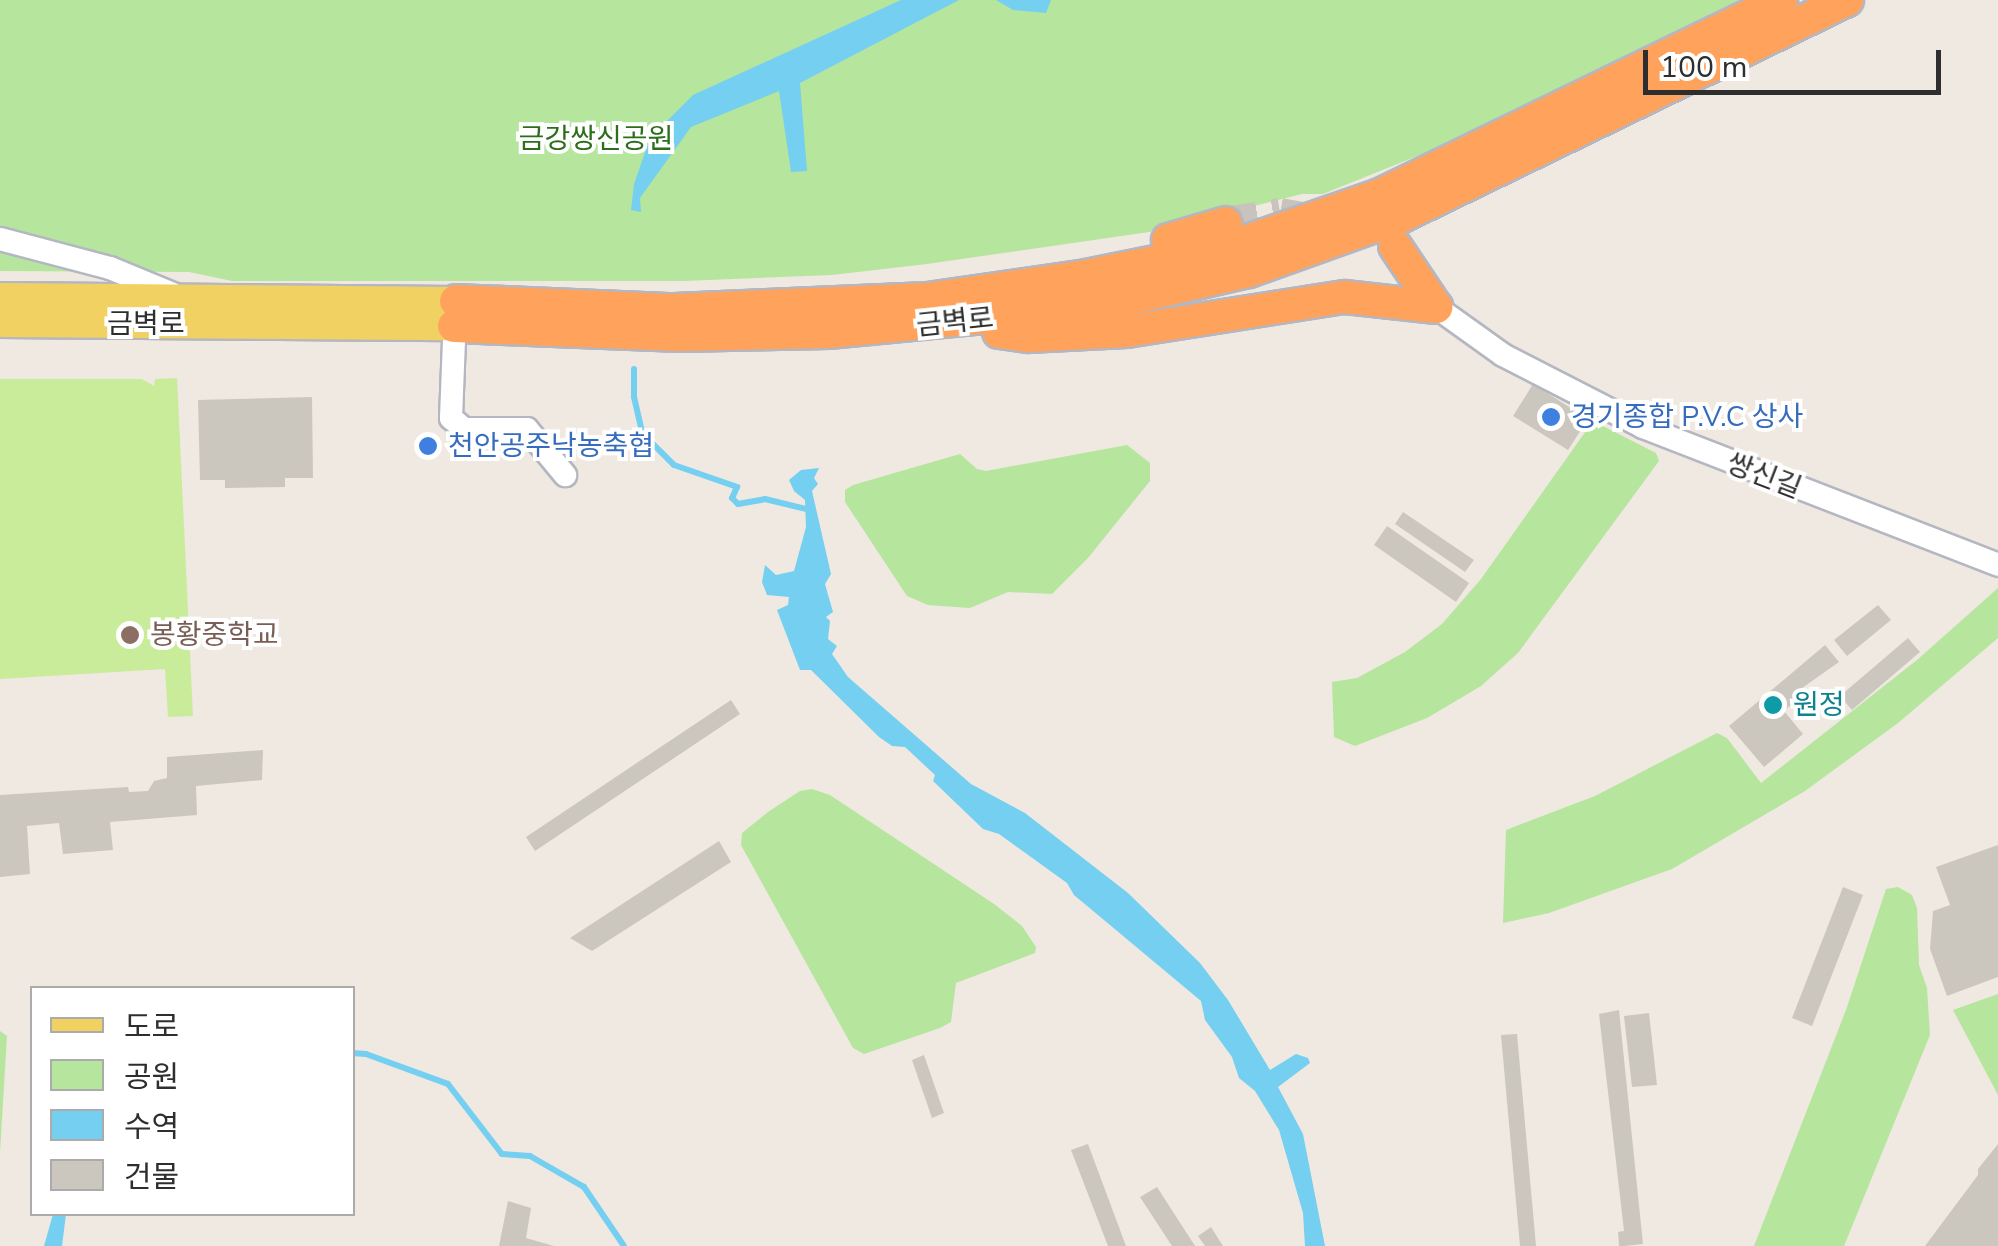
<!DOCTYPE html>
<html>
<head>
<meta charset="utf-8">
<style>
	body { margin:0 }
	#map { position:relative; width:1998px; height:1246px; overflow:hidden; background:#efe9e1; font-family:"Nunito Sans","Noto Sans KR",sans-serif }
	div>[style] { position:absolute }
	.green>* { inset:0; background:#b6e59e }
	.pitch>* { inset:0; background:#c9ec9a }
	.water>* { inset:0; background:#75cff0 }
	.stream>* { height:6px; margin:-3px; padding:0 3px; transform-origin:3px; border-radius:3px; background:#75cff0 }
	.building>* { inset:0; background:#cbc7bf }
	.highway-tunnel>* { height:32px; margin-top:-16px; transform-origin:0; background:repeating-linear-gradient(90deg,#c8c4bd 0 32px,transparent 0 48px) }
	.roads { filter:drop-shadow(2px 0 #b4b7c1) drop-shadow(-2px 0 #b4b7c1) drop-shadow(0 2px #b4b7c1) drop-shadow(0 -2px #b4b7c1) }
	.minor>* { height:22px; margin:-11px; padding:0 11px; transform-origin:11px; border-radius:11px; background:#fff }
	.major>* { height:28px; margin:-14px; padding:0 14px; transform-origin:14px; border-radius:14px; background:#f2d163 }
	.highway>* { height:32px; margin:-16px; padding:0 16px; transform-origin:16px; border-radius:16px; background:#ffa35c }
	.dots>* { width:28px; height:28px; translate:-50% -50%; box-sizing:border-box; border:5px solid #fff; border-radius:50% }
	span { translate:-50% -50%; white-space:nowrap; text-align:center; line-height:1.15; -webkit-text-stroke:8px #fff; paint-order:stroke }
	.park-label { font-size:28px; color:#2c6e1b }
	.street-label { font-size:28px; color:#2e2e2e }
	.shop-label { font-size:28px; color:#366cbe }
	.left { translate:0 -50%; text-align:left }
	.education-label { font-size:28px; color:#785e54 }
	.culture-label { font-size:28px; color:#0d838f }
	.legend { position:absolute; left:30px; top:986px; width:325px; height:230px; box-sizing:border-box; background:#fff; border:2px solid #ababab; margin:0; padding:12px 18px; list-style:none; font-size:30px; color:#2e2e2e }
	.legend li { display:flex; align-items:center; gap:20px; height:50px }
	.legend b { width:50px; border:2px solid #ababab }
	.scale { position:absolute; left:1643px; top:50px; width:298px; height:45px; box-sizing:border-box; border:5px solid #2e2e2e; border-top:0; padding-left:12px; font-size:30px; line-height:35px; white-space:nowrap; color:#2e2e2e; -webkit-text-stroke:8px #fff; paint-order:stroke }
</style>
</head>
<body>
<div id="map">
	<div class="green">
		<i style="clip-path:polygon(0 0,1739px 0,1442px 146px,1323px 194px,1302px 194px,1149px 232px,927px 264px,832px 275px,684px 281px,232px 281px,189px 272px,0 271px)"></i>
		<i style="clip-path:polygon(1593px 421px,1656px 453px,1659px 461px,1518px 653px,1481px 686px,1427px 718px,1355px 746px,1334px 737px,1332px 682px,1357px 678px,1405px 652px,1442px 624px,1481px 579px)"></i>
		<i style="clip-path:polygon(1127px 445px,1150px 463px,1150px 481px,1088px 558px,1052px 594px,1008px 592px,970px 608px,928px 605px,907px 596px,845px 502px,845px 490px,853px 485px,960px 454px,977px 469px,986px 471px)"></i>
		<i style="clip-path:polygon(1998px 588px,1998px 638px,1898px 723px,1805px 791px,1672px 869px,1549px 913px,1503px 923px,1506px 830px,1595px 796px,1717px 733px,1727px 738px,1761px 783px,1917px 660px)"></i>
		<i style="clip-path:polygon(812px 789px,830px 795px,994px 904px,1022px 926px,1036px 947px,1035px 953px,956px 983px,951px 1022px,940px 1028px,864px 1054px,853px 1048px,741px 845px,742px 833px,768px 812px,800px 791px)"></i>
		<i style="clip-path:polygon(1898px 887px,1912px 895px,1917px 908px,1919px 965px,1927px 988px,1930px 1035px,1844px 1246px,1754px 1246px,1846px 1010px,1886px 889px)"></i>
		<i style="clip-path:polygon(1998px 994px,1998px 1095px,1953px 1010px)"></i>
		<i style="clip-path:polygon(0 1031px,7px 1036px,0 1152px)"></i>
	</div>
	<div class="pitch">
		<i style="clip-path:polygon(177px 378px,193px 716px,168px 717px,165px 669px,0 679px,0 379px,142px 379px,154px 386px,155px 379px)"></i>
	</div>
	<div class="water">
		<i style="clip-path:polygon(901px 0,959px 0,800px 83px,807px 171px,791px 172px,779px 91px,691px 127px,640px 198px,641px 212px,631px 210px,634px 184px,650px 138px,693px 95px)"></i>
		<i style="clip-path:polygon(996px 0,1051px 0,1046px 13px,1013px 10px)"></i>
		<i style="clip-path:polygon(819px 468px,814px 478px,818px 484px,812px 491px,831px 574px,825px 584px,833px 612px,826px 617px,830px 621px,828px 639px,837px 646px,832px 654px,848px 677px,971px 784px,1025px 813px,1128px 893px,1200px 963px,1228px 1000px,1270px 1070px,1296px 1054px,1308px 1058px,1310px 1063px,1278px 1087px,1303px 1134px,1325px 1246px,1305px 1246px,1303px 1213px,1279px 1130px,1255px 1091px,1239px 1078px,1232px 1057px,1205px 1020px,1201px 1001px,1074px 895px,1067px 883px,999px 834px,983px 829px,933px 781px,935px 775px,905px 747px,892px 746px,879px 737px,811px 670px,800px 670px,777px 610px,788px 605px,789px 597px,767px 595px,762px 582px,765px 565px,776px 575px,794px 571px,806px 527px,805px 500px,794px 491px,789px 480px,801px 470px)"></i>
		<i style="clip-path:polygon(53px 1214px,66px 1214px,62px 1246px,44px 1246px)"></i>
	</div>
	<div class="stream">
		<i style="left:634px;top:369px;width:28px;rotate:90deg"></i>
		<i style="left:634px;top:397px;width:37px;rotate:77deg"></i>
		<i style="left:642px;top:433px;width:45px;rotate:45deg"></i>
		<i style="left:674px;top:465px;width:67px;rotate:19.2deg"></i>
		<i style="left:737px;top:487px;width:12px;rotate:114deg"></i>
		<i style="left:732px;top:498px;width:8px;rotate:45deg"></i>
		<i style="left:738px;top:504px;width:27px;rotate:-10deg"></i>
		<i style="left:765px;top:499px;width:46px;rotate:13.7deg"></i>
		<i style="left:352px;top:1053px;width:14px;rotate:4deg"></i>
		<i style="left:366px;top:1054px;width:87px;rotate:20.1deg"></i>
		<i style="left:448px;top:1084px;width:88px;rotate:52.4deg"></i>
		<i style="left:502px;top:1154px;width:28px;rotate:4deg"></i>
		<i style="left:530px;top:1156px;width:62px;rotate:29.9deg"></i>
		<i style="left:584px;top:1187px;width:71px;rotate:55.9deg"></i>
	</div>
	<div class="building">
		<i style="clip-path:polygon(1533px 384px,1588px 419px,1568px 450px,1513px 416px)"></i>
		<i style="clip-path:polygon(312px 397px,313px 478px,285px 478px,285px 487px,225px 488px,225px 480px,200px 480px,198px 400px)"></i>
		<i style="clip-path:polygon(1403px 512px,1474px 560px,1465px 572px,1395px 524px)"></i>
		<i style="clip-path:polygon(1387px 526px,1469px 583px,1456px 602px,1374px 545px)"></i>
		<i style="clip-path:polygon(1878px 605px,1891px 620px,1847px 656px,1834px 640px)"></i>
		<i style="clip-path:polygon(1908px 638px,1920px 652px,1852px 710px,1840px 696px)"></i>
		<i style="clip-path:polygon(1825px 645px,1839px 662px,1795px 693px,1799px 698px,1784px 711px,1803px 734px,1764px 767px,1729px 726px)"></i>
		<i style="clip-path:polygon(731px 700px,740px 714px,535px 851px,526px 837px)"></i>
		<i style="clip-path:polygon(263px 750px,262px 780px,196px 786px,197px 815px,110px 822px,113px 850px,63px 854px,59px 823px,27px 826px,30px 874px,0 877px,0 795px,128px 787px,129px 792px,148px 791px,154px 781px,167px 778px,167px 757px)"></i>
		<i style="clip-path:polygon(719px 841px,731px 862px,592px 951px,570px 938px)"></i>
		<i style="clip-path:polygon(1998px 845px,1998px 977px,1947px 996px,1930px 949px,1933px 911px,1950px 905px,1936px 867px)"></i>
		<i style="clip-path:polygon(1843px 887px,1863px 895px,1812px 1026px,1792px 1018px)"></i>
		<i style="clip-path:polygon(1619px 1010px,1643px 1244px,1624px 1246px,1619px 1246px,1618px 1232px,1624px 1231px,1599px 1014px)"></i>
		<i style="clip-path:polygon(1649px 1013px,1657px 1085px,1632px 1087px,1624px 1016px)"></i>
		<i style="clip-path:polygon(1517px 1034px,1536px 1246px,1520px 1246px,1501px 1035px)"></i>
		<i style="clip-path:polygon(924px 1055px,944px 1113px,932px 1118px,912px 1060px)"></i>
		<i style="clip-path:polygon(1088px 1144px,1126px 1246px,1108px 1246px,1071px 1150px)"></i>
		<i style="clip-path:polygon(1998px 1144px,1998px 1246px,1925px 1246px,1978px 1175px,1978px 1169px)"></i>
		<i style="clip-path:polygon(1157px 1187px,1195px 1246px,1172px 1246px,1140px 1197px)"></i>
		<i style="clip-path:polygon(508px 1201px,531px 1208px,526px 1238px,554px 1246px,499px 1246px)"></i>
		<i style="clip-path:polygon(1211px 1227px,1223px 1246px,1205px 1246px,1198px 1236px)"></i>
	</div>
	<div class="highway-tunnel">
		<i style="left:1226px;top:223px;width:55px;rotate:-9.5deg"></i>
		<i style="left:1280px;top:214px;width:36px;rotate:10deg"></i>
	</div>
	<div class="roads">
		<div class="minor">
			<i style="left:0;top:239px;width:114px;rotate:14.8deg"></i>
			<i style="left:110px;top:268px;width:68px;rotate:22.4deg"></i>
			<i style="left:1436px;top:307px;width:82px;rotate:35.6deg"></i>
			<i style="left:1503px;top:355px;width:157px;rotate:27.2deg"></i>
			<i style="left:1643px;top:427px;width:381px;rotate:21.2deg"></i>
			<i style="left:455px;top:314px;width:104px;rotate:92.2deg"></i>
			<i style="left:451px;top:418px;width:17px;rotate:40deg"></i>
			<i style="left:464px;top:429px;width:63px"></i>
			<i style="left:527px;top:429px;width:60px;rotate:50.4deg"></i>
		</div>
		<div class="major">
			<i style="left:0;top:297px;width:456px;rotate:0.5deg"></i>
			<i style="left:0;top:323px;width:454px;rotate:0.4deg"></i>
		</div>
		<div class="highway">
			<i style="left:1168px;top:240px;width:60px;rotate:-16.3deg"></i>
			<i style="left:1395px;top:246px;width:73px;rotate:56.1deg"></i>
			<i style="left:456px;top:301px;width:218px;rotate:2.4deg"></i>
			<i style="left:674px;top:310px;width:253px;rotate:-2.5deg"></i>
			<i style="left:927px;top:299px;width:161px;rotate:-8.2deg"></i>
			<i style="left:1086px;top:276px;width:150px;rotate:-11.5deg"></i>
			<i style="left:1233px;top:246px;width:156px;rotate:-19.1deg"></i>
			<i style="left:1380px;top:195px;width:446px;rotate:-25.9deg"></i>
			<i style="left:454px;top:326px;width:226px;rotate:2.3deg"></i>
			<i style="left:680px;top:335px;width:149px;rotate:-1.2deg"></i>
			<i style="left:829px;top:332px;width:269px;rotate:-5.5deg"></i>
			<i style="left:1097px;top:306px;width:156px;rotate:-13deg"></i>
			<i style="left:1249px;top:271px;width:160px;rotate:-19.7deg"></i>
			<i style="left:1400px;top:217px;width:497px;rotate:-25.9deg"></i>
			<i style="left:999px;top:332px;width:30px;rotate:8deg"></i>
			<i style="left:1029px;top:336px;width:98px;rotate:-2.9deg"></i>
			<i style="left:1127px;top:331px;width:221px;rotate:-8.9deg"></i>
			<i style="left:1345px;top:297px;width:92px;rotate:6.3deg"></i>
		</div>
	</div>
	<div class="dots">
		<i style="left:1551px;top:417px;background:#3f7fe0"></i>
		<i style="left:428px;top:446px;background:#3f7fe0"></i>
		<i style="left:130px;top:635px;background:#8d6e63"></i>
		<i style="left:1773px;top:705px;background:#0f9aa8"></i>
	</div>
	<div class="park-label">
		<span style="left:596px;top:139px">금강쌍신공원</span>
	</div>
	<div class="street-label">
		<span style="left:955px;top:322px;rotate:-6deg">금벽로</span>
		<span style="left:146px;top:324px">금벽로</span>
		<span style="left:1764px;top:476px;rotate:21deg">쌍신길</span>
	</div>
	<div class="shop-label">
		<span class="left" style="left:1571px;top:417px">경기종합 P.V.C 상사</span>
		<span class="left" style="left:448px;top:446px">천안공주낙농축협</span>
	</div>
	<div class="education-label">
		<span class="left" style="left:150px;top:635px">봉황중학교</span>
	</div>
	<div class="culture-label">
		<span class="left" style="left:1793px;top:705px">원정</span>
	</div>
	<ul class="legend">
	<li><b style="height:12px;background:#f2d163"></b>도로</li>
	<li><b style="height:28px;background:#b6e59e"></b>공원</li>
	<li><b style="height:28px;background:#75cff0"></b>수역</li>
	<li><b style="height:28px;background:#cbc7bf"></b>건물</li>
	</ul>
	<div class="scale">100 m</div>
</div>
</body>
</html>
